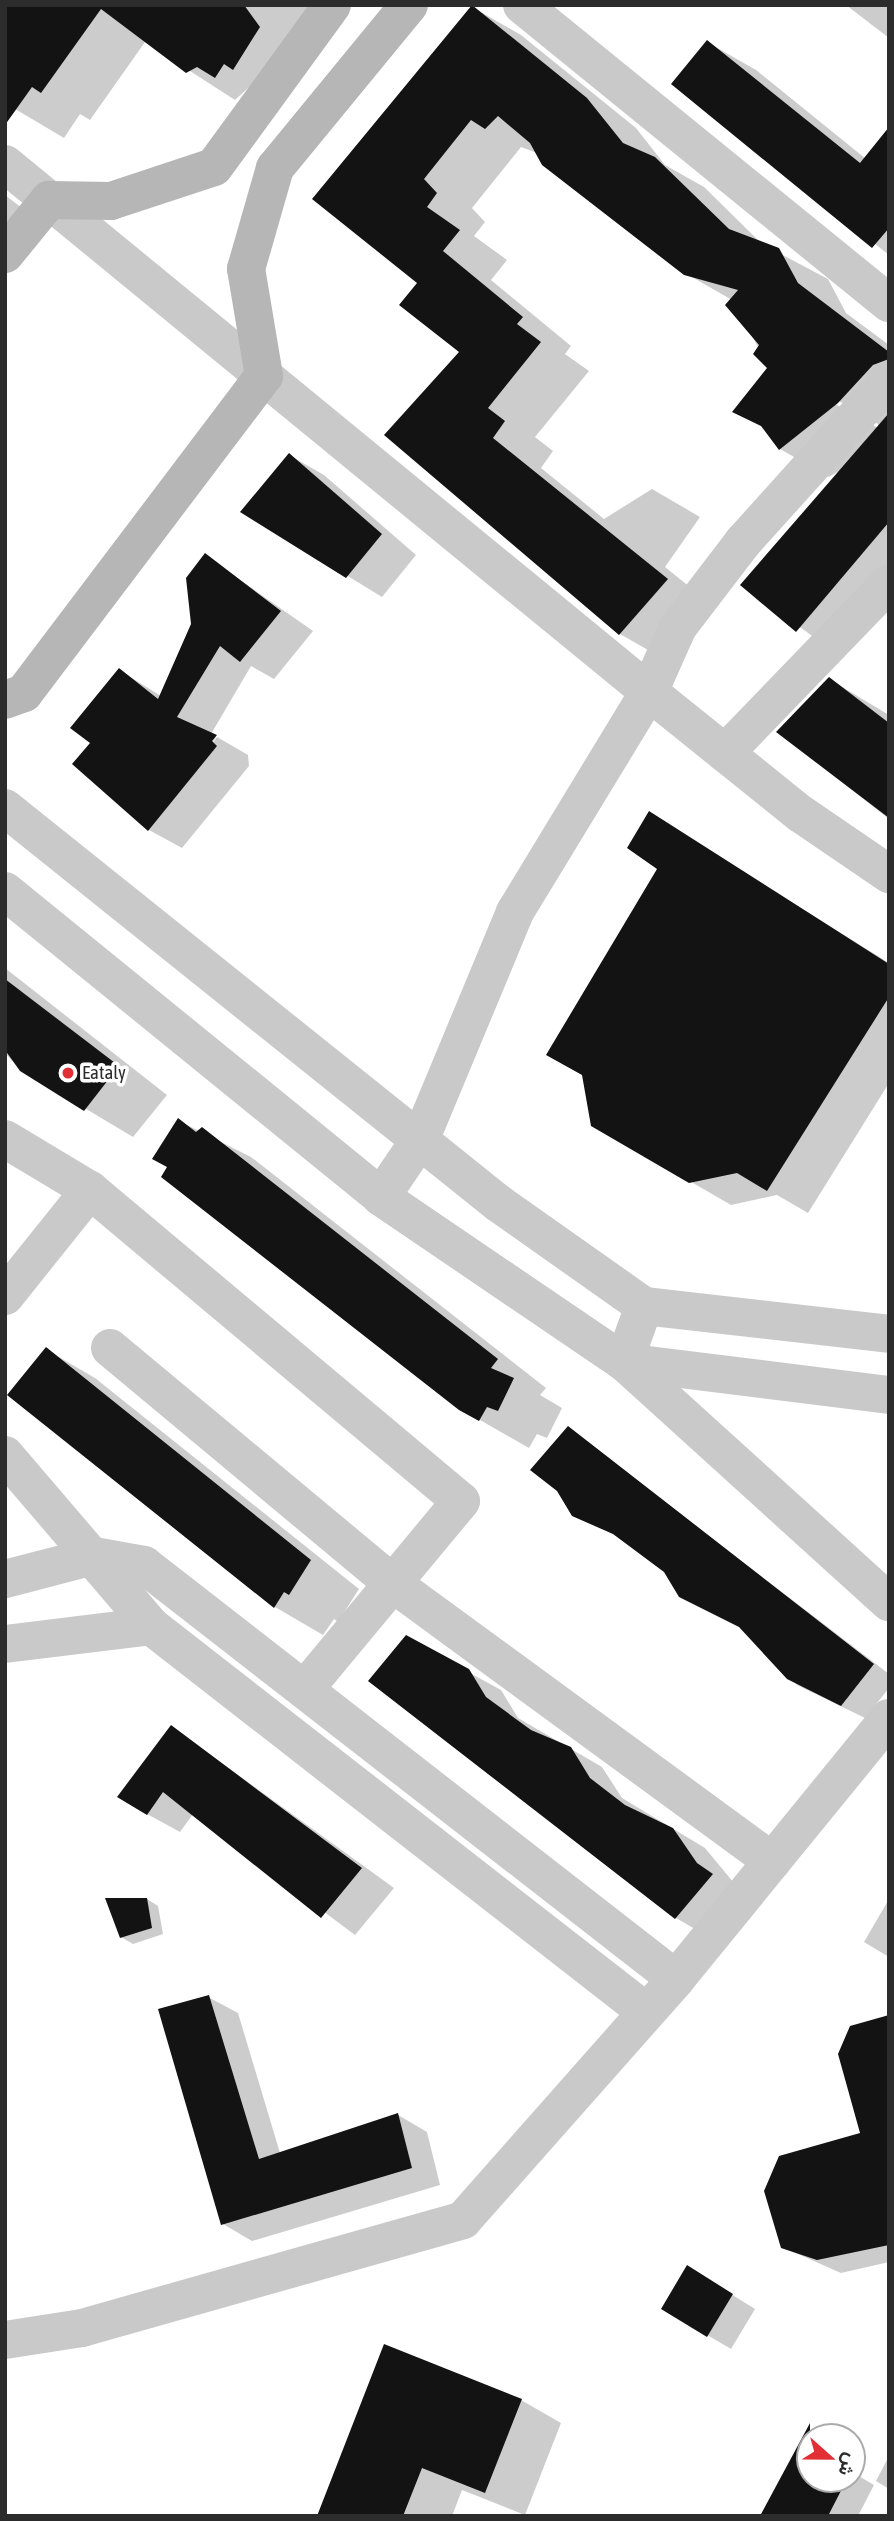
<!DOCTYPE html>
<html>
<head>
<meta charset="utf-8">
<style>
	body { margin:0 }
	#map { position:relative; width:894px; height:2521px; overflow:hidden; background:#fff; font-family:"Asap Condensed",Vazirmatn,sans-serif }
	div>[style] { position:absolute }
	.shadow>* { inset:0; background:#0003 }
	.building>* { inset:0; background:#131313 }
	.street>* { height:38px; margin:-19px; padding:0 19px; transform-origin:19px; border-radius:19px; background:#c9c9c9 }
	.secondary>* { height:38px; margin:-19px; padding:0 19px; transform-origin:19px; border-radius:19px; background:#b6b6b6 }
	.dots>* { width:19px; height:19px; translate:-50% -50%; box-sizing:border-box; border:4px solid #fff; border-radius:50% }
	span { translate:-50% -50%; white-space:nowrap; text-align:center; line-height:1.15; -webkit-text-stroke:7px #fff; paint-order:stroke }
	.poi-label { font-size:19px; color:#2c2c2c }
	.left { translate:0 -50%; text-align:left }
	.frame { position:absolute; inset:0; border:7px solid #2c2c2c; pointer-events:none }
	.north { position:absolute; left:796px; top:2423px; width:70px; height:70px; box-sizing:border-box; background:#fff; border:2px solid #ababab; border-radius:50%; rotate:111deg; font-size:19px; font-weight:700; line-height:28px; text-align:center; color:#2c2c2c }
	.north::after { content:''; display:block; margin:auto; width:24px; height:32px; background:#e12f35; clip-path:polygon(50% 0,100% 100%,50% 72%,0 100%) }
</style>
</head>
<body>
<div id="map">
	<div class="shadow">
		<i style="clip-path:polygon(22px 5px,339px 5px,235px 100px,145px 42px,90px 120px,80px 114px,64px 138px,5px 103px)"></i>
		<i style="clip-path:polygon(846px 5px,889px 5px,889px 38px)"></i>
		<i style="clip-path:polygon(evenodd,472px 7px,521px 35px,636px 128px,665px 165px,704px 187px,762px 244px,828px 279px,846px 313px,889px 345px,889px 592px,837px 654px,742px 585px,839px 471px,829px 477px,780px 449px,765px 428px,735px 411px,769px 367px,732px 300px,685px 273px,537px 153px,521px 147px,472px 208px,485px 222px,474px 236px,507px 260px,491px 280px,571px 346px,565px 354px,589px 371px,535px 437px,553px 451px,541px 468px,604px 519px,652px 489px,700px 517px,665px 567px,716px 608px,669px 662px,620px 634px,387px 435px,461px 352px,419px 283px,314px 198px,472px 7px,832px 397px,878px 424px,878px 428px,830px 401px,832px 397px)"></i>
		<i style="clip-path:polygon(707px 42px,756px 70px,866px 159px,889px 130px,889px 255px,673px 84px)"></i>
		<i style="clip-path:polygon(5px 195px,30px 214px,5px 245px)"></i>
		<i style="clip-path:polygon(289px 455px,324px 475px,416px 555px,382px 597px,243px 512px)"></i>
		<i style="clip-path:polygon(206px 556px,313px 631px,274px 679px,251px 666px,211px 734px,216px 737px,208px 750px,217px 737px,248px 755px,249px 766px,182px 848px,149px 830px,92px 743px,119px 670px,161px 696px,192px 624px)"></i>
		<i style="clip-path:polygon(829px 679px,889px 715px,889px 819px,778px 732px)"></i>
		<i style="clip-path:polygon(649px 813px,889px 963px,889px 1083px,808px 1213px,777px 1195px,731px 1205px,593px 1125px,659px 868px)"></i>
		<i style="clip-path:polygon(5px 968px,167px 1095px,133px 1137px,21px 1070px,5px 1053px)"></i>
		<i style="clip-path:polygon(179px 1121px,251px 1157px,546px 1388px,540px 1395px,562px 1408px,547px 1438px,537px 1434px,529px 1448px,480px 1420px,164px 1177px)"></i>
		<i style="clip-path:polygon(47px 1350px,95px 1378px,359px 1589px,338px 1622px,334px 1619px,323px 1635px,275px 1607px,9px 1394px)"></i>
		<i style="clip-path:polygon(568px 1428px,889px 1674px,889px 1688px,865px 1718px,797px 1685px,744px 1629px,625px 1540px,573px 1514px)"></i>
		<i style="clip-path:polygon(439px 1656px,501px 1690px,518px 1718px,602px 1767px,622px 1798px,705px 1848px,743px 1894px,707px 1936px,676px 1918px)"></i>
		<i style="clip-path:polygon(172px 1727px,394px 1888px,355px 1935px,193px 1814px,180px 1832px,147px 1814px)"></i>
		<i style="clip-path:polygon(147px 1899px,158px 1906px,163px 1934px,133px 1944px,121px 1937px)"></i>
		<i style="clip-path:polygon(889px 1899px,889px 1957px,864px 1942px)"></i>
		<i style="clip-path:polygon(208px 1997px,238px 2013px,280px 2153px,398px 2115px,427px 2132px,440px 2185px,252px 2241px,223px 2224px)"></i>
		<i style="clip-path:polygon(889px 2017px,889px 2262px,841px 2273px,782px 2247px,862px 2134px)"></i>
		<i style="clip-path:polygon(710px 2281px,755px 2309px,731px 2349px,663px 2309px)"></i>
		<i style="clip-path:polygon(521px 2400px,561px 2423px,525px 2515px,462px 2490px,452px 2516px,319px 2516px)"></i>
		<i style="clip-path:polygon(810px 2450px,810px 2479px,852px 2479px,852px 2472px,874px 2485px,858px 2516px,762px 2516px)"></i>
		<i style="clip-path:polygon(889px 2456px,889px 2489px,876px 2481px)"></i>
	</div>
	<div class="building">
		<i style="clip-path:polygon(5px 5px,244px 5px,260px 27px,233px 70px,224px 64px,215px 78px,197px 67px,186px 73px,101px 9px,41px 93px,32px 87px,5px 125px)"></i>
		<i style="clip-path:polygon(472px 5px,587px 98px,623px 143px,655px 157px,729px 229px,779px 248px,798px 283px,889px 352px,889px 359px,873px 365px,838px 403px,779px 450px,761px 426px,732px 412px,767px 368px,753px 354px,759px 345px,725px 305px,738px 290px,684px 275px,542px 165px,530px 143px,498px 116px,485px 129px,471px 120px,424px 179px,437px 193px,427px 207px,460px 230px,443px 251px,523px 317px,517px 324px,541px 342px,488px 408px,505px 421px,493px 438px,668px 579px,619px 635px,384px 435px,459px 352px,399px 305px,417px 283px,312px 199px)"></i>
		<i style="clip-path:polygon(707px 40px,860px 163px,889px 127px,889px 228px,872px 248px,671px 84px)"></i>
		<i style="clip-path:polygon(889px 413px,889px 522px,796px 632px,740px 585px)"></i>
		<i style="clip-path:polygon(289px 453px,382px 534px,346px 578px,240px 512px)"></i>
		<i style="clip-path:polygon(205px 553px,281px 611px,240px 662px,220px 646px,177px 717px,217px 735px,212px 741px,217px 746px,148px 831px,72px 764px,90px 743px,70px 728px,119px 668px,158px 699px,191px 624px,186px 578px)"></i>
		<i style="clip-path:polygon(829px 677px,889px 723px,889px 818px,776px 732px)"></i>
		<i style="clip-path:polygon(649px 811px,889px 964px,889px 997px,767px 1191px,737px 1173px,689px 1183px,591px 1126px,582px 1075px,546px 1055px,657px 869px,627px 848px)"></i>
		<i style="clip-path:polygon(5px 979px,119px 1066px,84px 1111px,20px 1071px,5px 1050px)"></i>
		<i style="clip-path:polygon(178px 1118px,196px 1132px,202px 1127px,498px 1359px,491px 1368px,514px 1378px,498px 1411px,487px 1407px,479px 1421px,459px 1410px,161px 1177px,167px 1167px,152px 1159px)"></i>
		<i style="clip-path:polygon(46px 1347px,311px 1560px,289px 1595px,284px 1592px,274px 1608px,7px 1395px)"></i>
		<i style="clip-path:polygon(568px 1426px,874px 1664px,841px 1706px,787px 1679px,739px 1627px,679px 1597px,664px 1572px,613px 1534px,572px 1516px,557px 1491px,530px 1470px)"></i>
		<i style="clip-path:polygon(406px 1635px,469px 1669px,486px 1697px,531px 1730px,571px 1747px,590px 1778px,625px 1805px,673px 1828px,697px 1863px,713px 1874px,675px 1919px,368px 1681px)"></i>
		<i style="clip-path:polygon(171px 1725px,362px 1868px,321px 1918px,163px 1792px,147px 1815px,117px 1797px)"></i>
		<i style="clip-path:polygon(105px 1898px,147px 1898px,152px 1928px,120px 1938px)"></i>
		<i style="clip-path:polygon(209px 1995px,259px 2159px,398px 2113px,412px 2168px,221px 2225px,158px 2009px)"></i>
		<i style="clip-path:polygon(889px 2015px,889px 2245px,817px 2260px,781px 2248px,764px 2191px,779px 2156px,860px 2133px,838px 2054px,850px 2026px)"></i>
		<i style="clip-path:polygon(687px 2265px,733px 2294px,707px 2337px,661px 2309px)"></i>
		<i style="clip-path:polygon(384px 2344px,522px 2399px,485px 2493px,422px 2468px,403px 2516px,317px 2516px)"></i>
		<i style="clip-path:polygon(810px 2423px,810px 2479px,847px 2479px,828px 2516px,760px 2516px)"></i>
	</div>
	<div class="street">
		<i style="left:522px;top:5px;width:473px;rotate:39.1deg"></i>
		<i style="left:5px;top:164px;width:833px;rotate:39.35deg"></i>
		<i style="left:649px;top:692px;width:195px;rotate:38.8deg"></i>
		<i style="left:801px;top:814px;width:107px;rotate:34.3deg"></i>
		<i style="left:725px;top:753px;width:236px;rotate:-46deg"></i>
		<i style="left:5px;top:808px;width:632px;rotate:38.7deg"></i>
		<i style="left:498px;top:1203px;width:179px;rotate:35.2deg"></i>
		<i style="left:644px;top:1306px;width:247px;rotate:6.5deg"></i>
		<i style="left:5px;top:891px;width:485px;rotate:39.1deg"></i>
		<i style="left:381px;top:1197px;width:294px;rotate:34.2deg"></i>
		<i style="left:624px;top:1362px;width:358px;rotate:42.2deg"></i>
		<i style="left:5px;top:1139px;width:99px;rotate:31deg"></i>
		<i style="left:90px;top:1190px;width:484px;rotate:40deg"></i>
		<i style="left:461px;top:1501px;width:244px;rotate:129.7deg"></i>
		<i style="left:381px;top:1197px;width:71px;rotate:-55.9deg"></i>
		<i style="left:421px;top:1138px;width:245px;rotate:-67.4deg"></i>
		<i style="left:515px;top:912px;width:258px;rotate:-58.7deg"></i>
		<i style="left:649px;top:692px;width:71px;rotate:-66deg"></i>
		<i style="left:678px;top:627px;width:107px;rotate:-52.6deg"></i>
		<i style="left:743px;top:542px;width:218px;rotate:-48deg"></i>
		<i style="left:5px;top:1296px;width:136px;rotate:-51.3deg"></i>
		<i style="left:644px;top:1306px;width:59px;rotate:109.7deg"></i>
		<i style="left:624px;top:1362px;width:267px;rotate:7.1deg"></i>
		<i style="left:110px;top:1348px;width:367px;rotate:39.8deg"></i>
		<i style="left:392px;top:1583px;width:471px;rotate:36.2deg"></i>
		<i style="left:5px;top:1455px;width:225px;rotate:49.5deg"></i>
		<i style="left:151px;top:1626px;width:626px;rotate:37.93deg"></i>
		<i style="left:5px;top:1579px;width:92px;rotate:-14.5deg"></i>
		<i style="left:94px;top:1556px;width:51px;rotate:10.2deg"></i>
		<i style="left:144px;top:1565px;width:674px;rotate:37.89deg"></i>
		<i style="left:5px;top:1644px;width:147px;rotate:-7deg"></i>
		<i style="left:5px;top:2340px;width:78px;rotate:-8.9deg"></i>
		<i style="left:82px;top:2328px;width:396px;rotate:-15.8deg"></i>
		<i style="left:463px;top:2220px;width:322px;rotate:-48.5deg"></i>
		<i style="left:676px;top:1979px;width:337px;rotate:-50.8deg"></i>
	</div>
	<div class="secondary">
		<i style="left:5px;top:254px;width:70px;rotate:-50.8deg"></i>
		<i style="left:49px;top:200px;width:62px;rotate:0.9deg"></i>
		<i style="left:111px;top:201px;width:108px;rotate:-18.3deg"></i>
		<i style="left:214px;top:167px;width:200px;rotate:-53.9deg"></i>
		<i style="left:5px;top:700px;width:20px;rotate:-20deg"></i>
		<i style="left:24px;top:693px;width:398px;rotate:-52.9deg"></i>
		<i style="left:264px;top:376px;width:109px;rotate:-99.5deg"></i>
		<i style="left:246px;top:269px;width:105px;rotate:-74deg"></i>
		<i style="left:275px;top:168px;width:211px;rotate:-50.6deg"></i>
	</div>
	<div class="dots">
		<i style="left:68px;top:1073px;background:#e12f35"></i>
	</div>
	<div class="poi-label">
		<span class="left" style="left:82px;top:1073px">Eataly</span>
	</div>
	<div class="frame"></div>
	<div class="north">ش</div>
</div>
</body>
</html>
